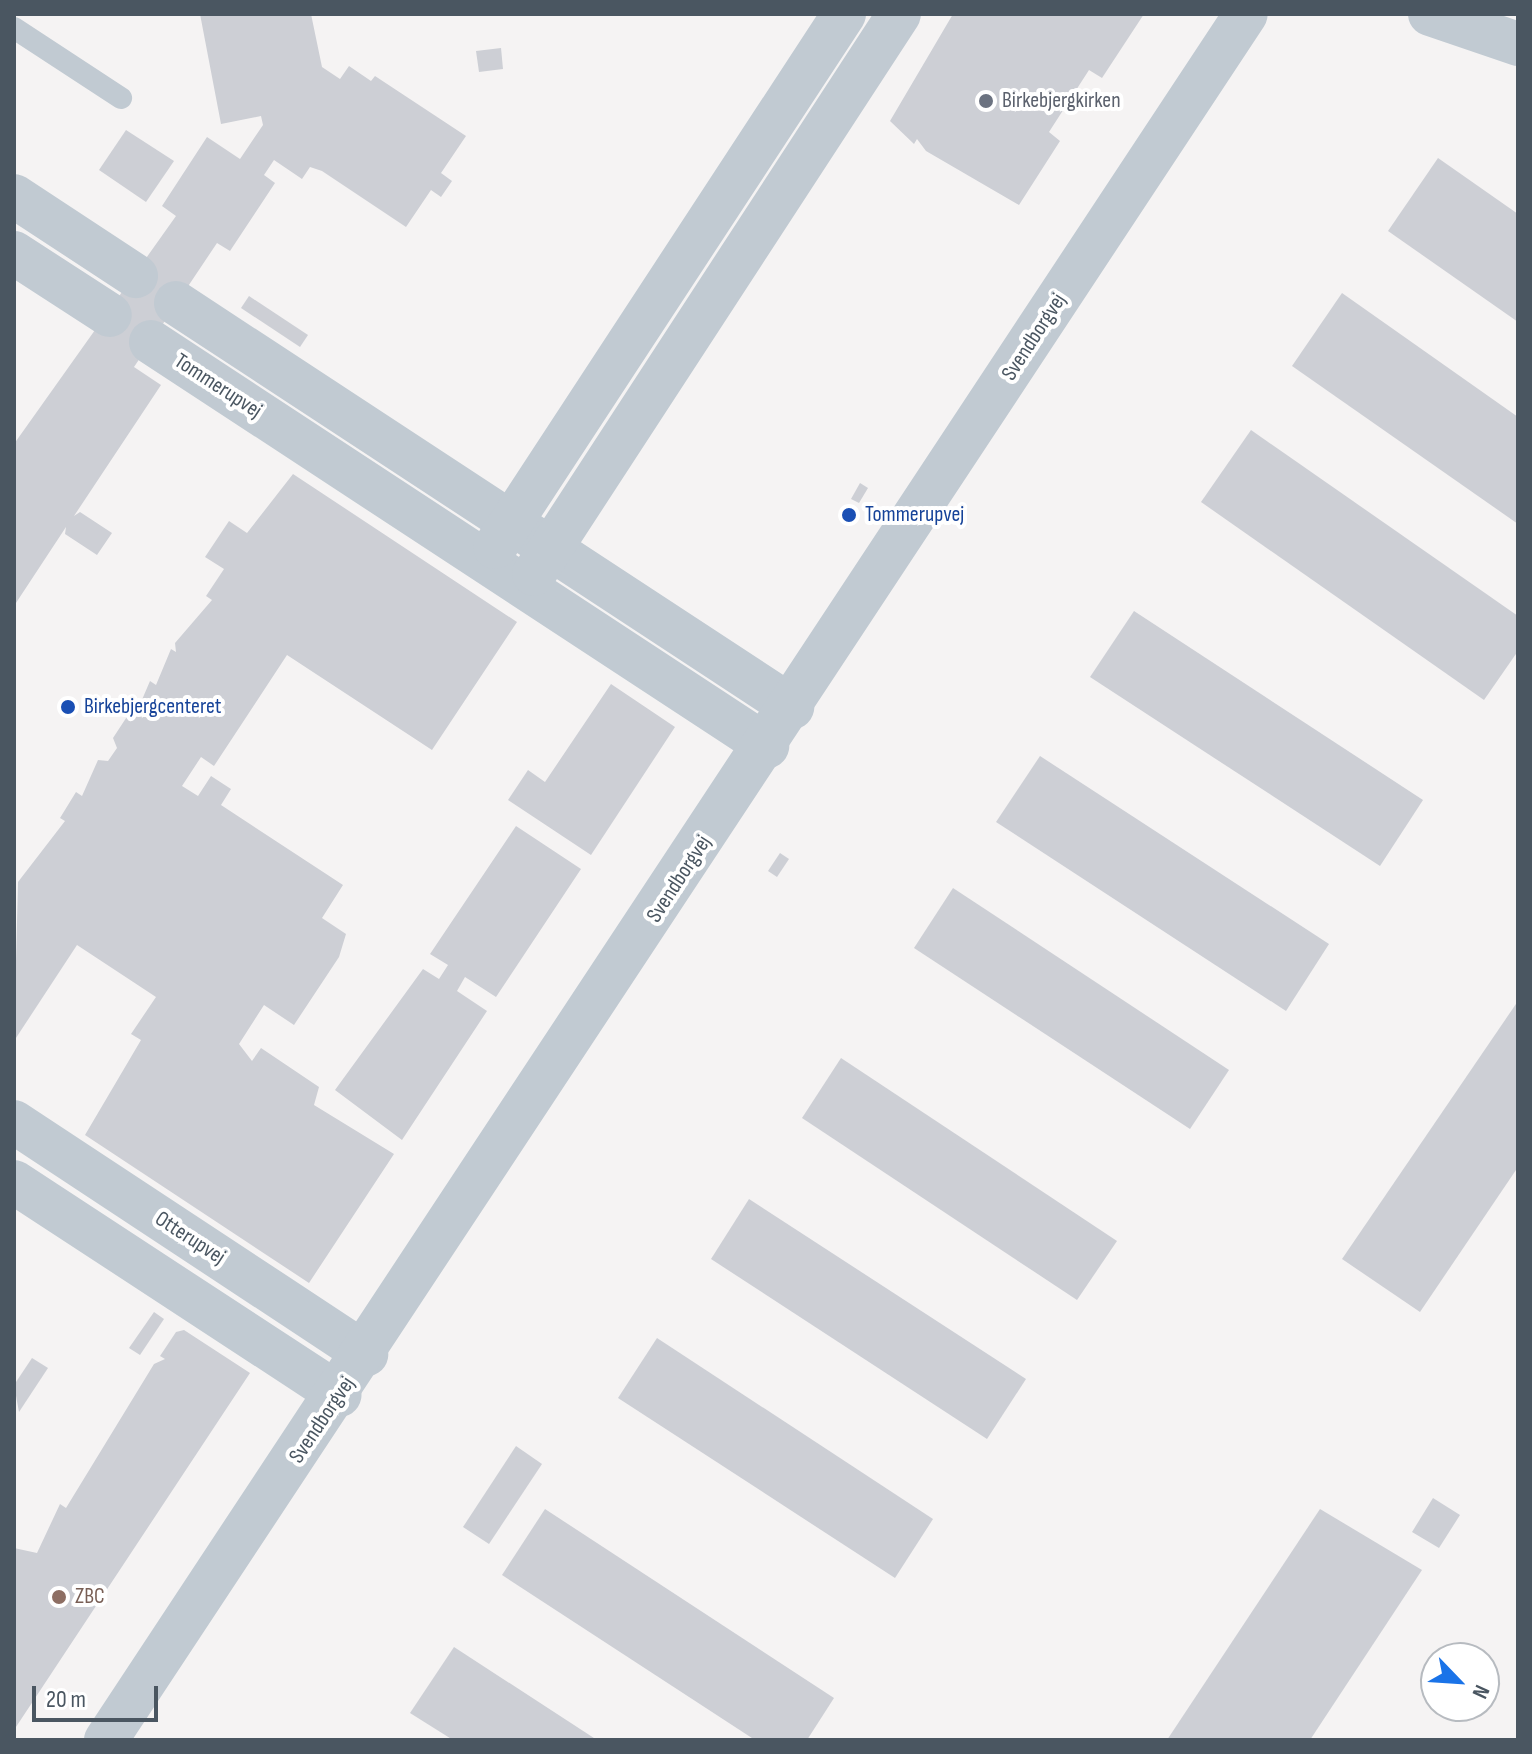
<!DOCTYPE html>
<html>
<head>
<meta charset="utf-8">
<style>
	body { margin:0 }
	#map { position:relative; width:1532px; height:1754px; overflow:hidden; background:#f5f3f3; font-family:"Sofia Sans Condensed",sans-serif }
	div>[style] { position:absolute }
	.building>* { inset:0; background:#cdcfd5 }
	.service>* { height:22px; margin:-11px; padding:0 11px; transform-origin:11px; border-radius:11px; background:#c1cad2 }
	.minor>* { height:44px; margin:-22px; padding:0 22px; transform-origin:22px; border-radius:22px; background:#c1cad2 }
	.dots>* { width:22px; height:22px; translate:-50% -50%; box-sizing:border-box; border:4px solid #fff; border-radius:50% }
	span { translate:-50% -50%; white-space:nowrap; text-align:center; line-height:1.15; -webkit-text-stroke:8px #fff; paint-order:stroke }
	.worship-label { font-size:22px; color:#5b616d }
	.left { translate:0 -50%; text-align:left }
	.street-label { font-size:22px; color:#4a5661 }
	.transit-label { font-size:22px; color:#164399 }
	.education-label { font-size:22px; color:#785e54 }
	.frame { position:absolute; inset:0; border:16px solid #4a5661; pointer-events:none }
	.north { position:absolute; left:1420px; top:1642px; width:80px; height:80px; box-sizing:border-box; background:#fff; border:2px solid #b7bbc0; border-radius:50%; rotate:115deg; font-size:22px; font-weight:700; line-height:32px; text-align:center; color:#4a5661 }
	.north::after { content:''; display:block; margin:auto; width:28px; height:36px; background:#1a73e8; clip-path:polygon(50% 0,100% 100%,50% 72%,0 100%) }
	.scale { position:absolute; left:32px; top:1686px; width:126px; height:36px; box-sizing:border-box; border:4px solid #4a5661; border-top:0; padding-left:10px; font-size:24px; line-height:28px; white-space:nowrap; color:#4a5661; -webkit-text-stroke:6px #fff; paint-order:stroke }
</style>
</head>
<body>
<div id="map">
	<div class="building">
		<i style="clip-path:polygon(200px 14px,311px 14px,322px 67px,340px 79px,349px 66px,371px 81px,375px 76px,466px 136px,441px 173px,452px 181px,441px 197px,431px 190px,406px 227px,322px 171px,310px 167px,302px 179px,274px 160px,264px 175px,275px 183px,230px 251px,217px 243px,134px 367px,161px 385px,74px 516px,80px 512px,112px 533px,97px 555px,65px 534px,66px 527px,14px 606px,14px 444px,176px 216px,162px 206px,207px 137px,240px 159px,263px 125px,261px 116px,221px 124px)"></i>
		<i style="clip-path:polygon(953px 14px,1144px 14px,1102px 78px,1089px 70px,1049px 132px,1060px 141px,1019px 205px,926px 151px,917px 139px,914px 144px,890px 121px)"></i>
		<i style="clip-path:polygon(501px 48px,503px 69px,479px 72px,476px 51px)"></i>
		<i style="clip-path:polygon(126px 130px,174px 161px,146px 202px,99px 170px)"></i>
		<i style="clip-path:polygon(1438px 158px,1518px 214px,1518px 322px,1388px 231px)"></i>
		<i style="clip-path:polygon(1342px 293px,1518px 417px,1518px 524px,1292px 366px)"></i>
		<i style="clip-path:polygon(249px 296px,308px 335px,300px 347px,241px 308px)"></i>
		<i style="clip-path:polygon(1251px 430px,1518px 616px,1518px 651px,1484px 700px,1201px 502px)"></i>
		<i style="clip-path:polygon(293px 474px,517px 622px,432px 750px,287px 655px,214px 766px,201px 757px,182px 786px,198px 796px,211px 776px,231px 789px,221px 805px,343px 885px,322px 918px,346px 934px,339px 957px,294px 1025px,264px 1005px,239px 1044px,252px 1061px,261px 1048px,319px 1087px,314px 1105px,394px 1154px,309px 1283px,85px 1135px,141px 1040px,131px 1034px,156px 997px,77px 945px,14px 1041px,18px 882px,65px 821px,60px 818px,76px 792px,82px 796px,98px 760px,108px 761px,117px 748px,113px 738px,130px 712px,135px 716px,150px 681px,156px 685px,171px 649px,176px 652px,175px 643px,212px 600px,206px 596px,224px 569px,205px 557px,229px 521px,247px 533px)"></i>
		<i style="clip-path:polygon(860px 483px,868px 488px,859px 503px,851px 499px)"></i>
		<i style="clip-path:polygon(1134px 611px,1423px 800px,1380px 866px,1090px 677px)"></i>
		<i style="clip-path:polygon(611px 684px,675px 727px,591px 855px,508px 800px,528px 770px,545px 782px)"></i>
		<i style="clip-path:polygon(1040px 756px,1329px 944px,1286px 1011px,996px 822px)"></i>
		<i style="clip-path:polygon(516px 826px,581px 869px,496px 997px,465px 977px,457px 991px,487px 1011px,402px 1140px,335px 1090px,423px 969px,439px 979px,448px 965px,430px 954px)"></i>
		<i style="clip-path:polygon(780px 853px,789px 859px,777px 877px,768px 871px)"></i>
		<i style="clip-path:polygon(953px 888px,1229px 1070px,1190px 1129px,914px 948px)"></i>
		<i style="clip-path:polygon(1518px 1001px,1518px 1167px,1420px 1312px,1342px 1259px)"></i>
		<i style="clip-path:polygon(841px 1058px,1117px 1241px,1077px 1300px,802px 1118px)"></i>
		<i style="clip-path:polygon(749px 1199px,1026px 1379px,987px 1439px,711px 1259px)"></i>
		<i style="clip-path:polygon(154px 1312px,164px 1319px,140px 1355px,129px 1348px)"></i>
		<i style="clip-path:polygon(184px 1330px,250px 1373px,14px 1730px,14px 1548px,37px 1553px,60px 1504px,66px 1508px,154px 1364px,165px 1359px,160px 1356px,176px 1332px)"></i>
		<i style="clip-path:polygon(657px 1338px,933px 1519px,895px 1578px,618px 1398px)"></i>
		<i style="clip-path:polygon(32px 1358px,48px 1368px,19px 1412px,14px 1385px)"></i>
		<i style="clip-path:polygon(516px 1446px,542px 1464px,489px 1544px,463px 1527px)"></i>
		<i style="clip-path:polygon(1433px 1498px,1460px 1515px,1439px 1548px,1412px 1532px)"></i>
		<i style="clip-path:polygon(545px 1509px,834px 1698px,807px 1740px,755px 1740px,502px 1575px)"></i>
		<i style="clip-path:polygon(1320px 1509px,1422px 1570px,1310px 1740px,1167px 1740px)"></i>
		<i style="clip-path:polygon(454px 1647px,597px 1740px,453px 1740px,410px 1713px)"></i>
	</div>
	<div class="service">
		<i style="left:14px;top:28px;width:128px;rotate:33.2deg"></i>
	</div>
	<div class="minor">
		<i style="left:1430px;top:14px;width:93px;rotate:18.8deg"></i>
		<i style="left:14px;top:196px;width:146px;rotate:33.3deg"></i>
		<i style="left:14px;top:253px;width:114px;rotate:32.9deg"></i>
		<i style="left:176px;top:303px;width:737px;rotate:33.26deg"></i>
		<i style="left:151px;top:342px;width:737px;rotate:33.26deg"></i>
		<i style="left:495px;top:547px;width:637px;rotate:-56.78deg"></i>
		<i style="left:534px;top:574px;width:668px;rotate:-56.9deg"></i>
		<i style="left:14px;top:1122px;width:422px;rotate:33.4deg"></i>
		<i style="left:14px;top:1182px;width:389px;rotate:33.2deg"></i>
		<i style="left:106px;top:1740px;width:2068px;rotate:-56.56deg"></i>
	</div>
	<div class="dots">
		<i style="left:986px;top:101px;background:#6b7280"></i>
		<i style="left:849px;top:515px;background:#1a4fb4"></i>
		<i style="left:68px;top:707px;background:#1a4fb4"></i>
		<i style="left:59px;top:1597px;background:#8d6e63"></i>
	</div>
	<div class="worship-label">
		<span class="left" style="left:1002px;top:101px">Birkebjergkirken</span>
	</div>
	<div class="street-label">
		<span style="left:1034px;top:337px;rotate:-57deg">Svendborgvej</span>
		<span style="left:218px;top:386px;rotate:33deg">Tommerupvej</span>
		<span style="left:679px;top:879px;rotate:-57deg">Svendborgvej</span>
		<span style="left:190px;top:1238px;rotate:33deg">Otterupvej</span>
		<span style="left:322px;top:1420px;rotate:-56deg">Svendborgvej</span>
	</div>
	<div class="transit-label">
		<span class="left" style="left:865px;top:515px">Tommerupvej</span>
		<span class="left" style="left:84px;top:707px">Birkebjergcenteret</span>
	</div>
	<div class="education-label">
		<span class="left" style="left:75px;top:1597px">ZBC</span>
	</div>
	<div class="frame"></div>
	<div class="north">N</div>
	<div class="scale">20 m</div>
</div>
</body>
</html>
